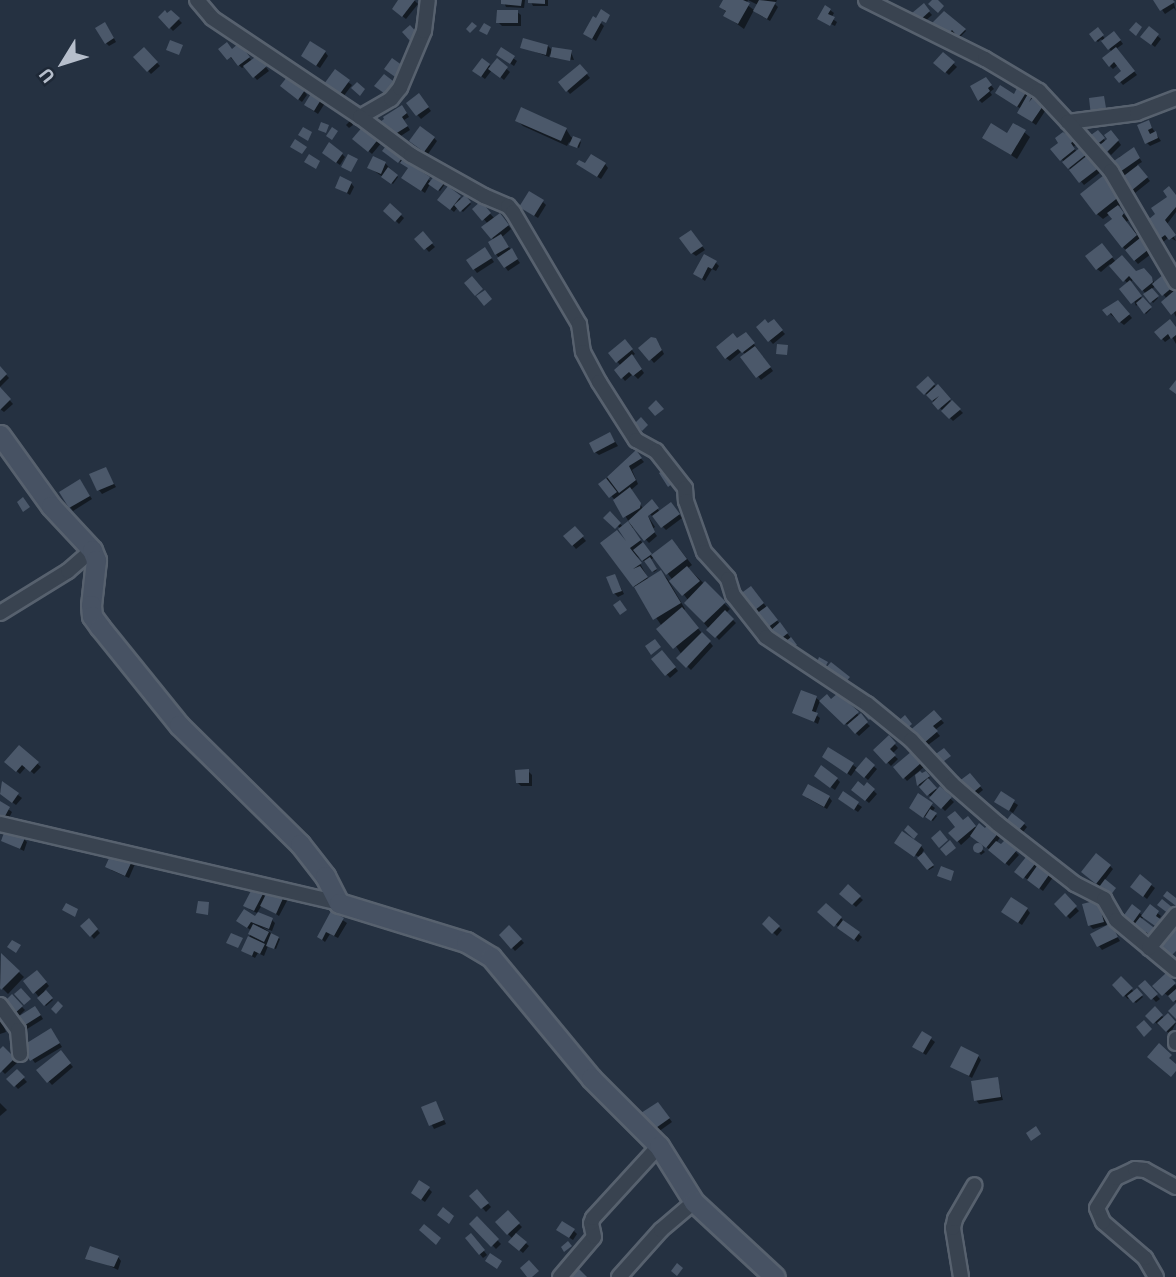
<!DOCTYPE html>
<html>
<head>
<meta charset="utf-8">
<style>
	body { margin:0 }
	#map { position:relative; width:1176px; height:1277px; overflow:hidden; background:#253141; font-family:"Titillium Web",sans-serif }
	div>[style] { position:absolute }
	.shadow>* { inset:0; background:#0007 }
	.building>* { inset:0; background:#4b586a }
	.round { border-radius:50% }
	.roads { filter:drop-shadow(2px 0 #57616e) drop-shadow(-2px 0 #57616e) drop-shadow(0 2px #57616e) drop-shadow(0 -2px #57616e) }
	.street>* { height:14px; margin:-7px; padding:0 7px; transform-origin:7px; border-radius:7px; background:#394350 }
	.secondary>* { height:19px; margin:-9.5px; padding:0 9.5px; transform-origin:9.5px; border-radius:9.5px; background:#475263 }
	span { translate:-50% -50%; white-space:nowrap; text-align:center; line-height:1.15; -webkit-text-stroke:6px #1e2836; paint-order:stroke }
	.north { position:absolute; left:28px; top:28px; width:70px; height:70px; -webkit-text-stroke:5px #1e2836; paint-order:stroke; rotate:232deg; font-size:19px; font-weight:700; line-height:28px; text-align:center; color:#b6becb }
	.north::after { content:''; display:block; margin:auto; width:24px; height:32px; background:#b6becb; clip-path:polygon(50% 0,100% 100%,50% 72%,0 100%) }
</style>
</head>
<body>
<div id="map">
	<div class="shadow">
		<i style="clip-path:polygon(401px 0,414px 0,418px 4px,406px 19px,397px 12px)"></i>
		<i style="clip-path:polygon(503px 0,525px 0,524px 8px,506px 7px)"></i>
		<i style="clip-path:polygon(530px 0,548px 0,548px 6px,533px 6px)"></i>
		<i style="clip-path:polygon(725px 0,777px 0,775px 4px,778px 7px,770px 21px,758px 14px,755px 11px,758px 5px,748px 0,746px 4px,754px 10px,744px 29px,726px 16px,727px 13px,721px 7px)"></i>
		<i style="clip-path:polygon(1155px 0,1173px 0,1176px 11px,1174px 8px,1165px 14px)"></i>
		<i style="clip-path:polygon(923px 5px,932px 15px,923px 23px,914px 13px)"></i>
		<i style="clip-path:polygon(826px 7px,834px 13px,831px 18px,837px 22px,835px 26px,821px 19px)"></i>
		<i style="clip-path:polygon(171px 12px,182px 23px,173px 31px,160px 17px)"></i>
		<i style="clip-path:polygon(517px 12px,521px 15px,521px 26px,502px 26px,498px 22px)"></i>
		<i style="clip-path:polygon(601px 23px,604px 26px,596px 41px,585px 34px)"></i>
		<i style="clip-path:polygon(932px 25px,961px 25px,966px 31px,960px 37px,956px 32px,947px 41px)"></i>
		<i style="clip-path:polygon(108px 28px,116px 42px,109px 46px,106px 43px)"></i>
		<i style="clip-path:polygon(1149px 28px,1161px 39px,1155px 47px,1146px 40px)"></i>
		<i style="clip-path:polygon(1097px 29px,1106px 40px,1118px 37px,1123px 44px,1116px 49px,1137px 75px,1123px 85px,1116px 77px,1123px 71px,1118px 65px,1113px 69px,1110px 66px,1112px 52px,1101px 39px,1098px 42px,1091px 35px)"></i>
		<i style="clip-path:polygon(548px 46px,553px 51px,571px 52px,574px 60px,553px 58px,550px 54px,549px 57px,522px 47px)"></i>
		<i style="clip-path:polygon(144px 49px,160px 66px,151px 74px,135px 57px)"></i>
		<i style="clip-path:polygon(221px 49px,242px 49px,252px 61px,258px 57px,269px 71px,257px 80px,245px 66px,242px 68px)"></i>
		<i style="clip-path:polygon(502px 50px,517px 61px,514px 66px,502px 58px)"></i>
		<i style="clip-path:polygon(325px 52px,328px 56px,320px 68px,306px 59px)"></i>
		<i style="clip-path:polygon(943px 54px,957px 67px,949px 75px,935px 63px)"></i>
		<i style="clip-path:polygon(497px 60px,510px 72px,504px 80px,492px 70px,485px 79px,478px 74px,489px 65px,492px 68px)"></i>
		<i style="clip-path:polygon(580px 66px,590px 78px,570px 94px,560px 82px)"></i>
		<i style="clip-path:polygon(348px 82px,352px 85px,343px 97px,330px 87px)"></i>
		<i style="clip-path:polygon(989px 83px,994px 89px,990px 92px,992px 95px,982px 103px,979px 100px)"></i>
		<i style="clip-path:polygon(1019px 88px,1047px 108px,1036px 125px,1023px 116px,1022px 109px,1014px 105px,1014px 97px)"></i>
		<i style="clip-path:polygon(285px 89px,304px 91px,307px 95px,302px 102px)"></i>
		<i style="clip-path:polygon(312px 94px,325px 103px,318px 114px,309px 108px)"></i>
		<i style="clip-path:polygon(422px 99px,431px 111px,421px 119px,408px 104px)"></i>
		<i style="clip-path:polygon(405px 110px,409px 117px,404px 120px,410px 130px,396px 139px,393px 135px)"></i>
		<i style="clip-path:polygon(517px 120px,566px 129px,571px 137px,581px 142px,579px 148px,569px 142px,567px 146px,523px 126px)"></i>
		<i style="clip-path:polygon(350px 121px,353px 125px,349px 128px,346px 125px)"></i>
		<i style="clip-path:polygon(1148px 122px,1161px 141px,1150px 146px,1147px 143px)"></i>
		<i style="clip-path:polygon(365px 126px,383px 141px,372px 154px,355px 139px)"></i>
		<i style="clip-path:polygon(1024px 132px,1030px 137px,1017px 159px,984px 137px)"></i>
		<i style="clip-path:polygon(1098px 132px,1106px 142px,1114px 135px,1121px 145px,1111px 155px,1101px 143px,1097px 146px,1091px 138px)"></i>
		<i style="clip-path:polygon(1063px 134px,1076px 145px,1073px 147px,1077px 152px,1082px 148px,1102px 171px,1084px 185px,1053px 149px,1061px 143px)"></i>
		<i style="clip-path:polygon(434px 138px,437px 141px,428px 154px,415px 144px)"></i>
		<i style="clip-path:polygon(389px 145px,412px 163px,410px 166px,432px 182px,435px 177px,445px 184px,440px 191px,430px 184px,425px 193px,407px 181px,410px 168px,388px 154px)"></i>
		<i style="clip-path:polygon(1134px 149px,1142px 162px,1137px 165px,1150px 181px,1135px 193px,1119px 173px,1119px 157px)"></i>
		<i style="clip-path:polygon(342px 154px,345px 157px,340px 165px,327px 156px)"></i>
		<i style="clip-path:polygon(374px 158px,385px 163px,398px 177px,393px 184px,370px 168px)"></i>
		<i style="clip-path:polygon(605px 164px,608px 168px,601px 179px,582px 167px)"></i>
		<i style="clip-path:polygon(1103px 177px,1124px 202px,1118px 207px,1129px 220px,1126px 222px,1151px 248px,1148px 250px,1151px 254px,1138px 264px,1123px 247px,1110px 214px,1103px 219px,1097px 214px)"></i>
		<i style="clip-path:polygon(351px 183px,354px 187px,350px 195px,337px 187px)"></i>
		<i style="clip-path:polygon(448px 189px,462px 200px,465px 197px,471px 204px,463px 212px,458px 207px,454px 212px,443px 203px)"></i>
		<i style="clip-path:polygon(1176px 197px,1176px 212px,1167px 224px,1176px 241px,1169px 237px,1162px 243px,1158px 229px)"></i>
		<i style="clip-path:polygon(543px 202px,546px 205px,538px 218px,525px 210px)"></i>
		<i style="clip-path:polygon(481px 204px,495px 219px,503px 219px,511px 229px,502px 237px,520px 263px,508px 271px,496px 254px,494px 240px,484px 227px,488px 224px,475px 209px)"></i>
		<i style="clip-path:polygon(391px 206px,404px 218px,399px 224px,386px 211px)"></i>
		<i style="clip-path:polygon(423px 234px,435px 247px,429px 252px,417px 239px)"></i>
		<i style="clip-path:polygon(694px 235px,705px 250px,696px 256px,692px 253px)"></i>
		<i style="clip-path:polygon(1105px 249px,1116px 262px,1136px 273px,1144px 270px,1155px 283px,1167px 280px,1176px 290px,1176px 317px,1167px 299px,1156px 285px,1151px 290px,1158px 298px,1153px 303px,1134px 279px,1129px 283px,1151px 309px,1146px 314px,1138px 304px,1136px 306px,1128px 284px,1110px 264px,1101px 272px,1097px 269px)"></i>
		<i style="clip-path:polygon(488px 253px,494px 262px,477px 273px,474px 269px)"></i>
		<i style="clip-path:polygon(715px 262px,719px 266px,716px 271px,712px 269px,705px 281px,695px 274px)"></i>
		<i style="clip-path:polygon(1121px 305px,1132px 318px,1124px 325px,1105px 310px)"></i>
		<i style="clip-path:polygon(773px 321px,785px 334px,773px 344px,758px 327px)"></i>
		<i style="clip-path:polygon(1176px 329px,1176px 344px,1172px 337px,1165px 342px,1156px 332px)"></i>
		<i style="clip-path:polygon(749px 337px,773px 371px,761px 380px,742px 357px,746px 355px,742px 351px,730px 361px,726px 358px,738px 340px)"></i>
		<i style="clip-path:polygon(625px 341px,635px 354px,632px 356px,644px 373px,638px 379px,633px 374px,625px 381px,616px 370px,621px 366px,610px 353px)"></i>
		<i style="clip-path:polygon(659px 344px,664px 354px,654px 363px,641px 348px)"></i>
		<i style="clip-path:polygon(0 368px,9px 378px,0 387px)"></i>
		<i style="clip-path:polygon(928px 379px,963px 413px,953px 421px,919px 387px)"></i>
		<i style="clip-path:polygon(0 389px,13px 404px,4px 412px,0 409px)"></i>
		<i style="clip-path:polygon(610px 434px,618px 446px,599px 455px,595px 452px)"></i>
		<i style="clip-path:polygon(636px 453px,644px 462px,632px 470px,638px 484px,631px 490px,655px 527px,652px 529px,657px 536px,649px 543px,634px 527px,632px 529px,653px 557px,678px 547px,692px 565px,688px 568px,730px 609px,726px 613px,736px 623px,719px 640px,686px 603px,688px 600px,655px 557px,650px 560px,657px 570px,654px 572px,647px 563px,636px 556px,649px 580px,661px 573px,667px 578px,685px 609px,683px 611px,713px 646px,691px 670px,679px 658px,682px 655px,634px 586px,629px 541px,619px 527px,606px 518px,610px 513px,623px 527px,629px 522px,615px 500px,600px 484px)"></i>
		<i style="clip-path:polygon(105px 469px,116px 487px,102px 494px,99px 490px)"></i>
		<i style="clip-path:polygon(80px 481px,92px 499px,73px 511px,70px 507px)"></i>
		<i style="clip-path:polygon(652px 502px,660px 512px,674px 508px,682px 518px,666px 530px,644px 508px)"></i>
		<i style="clip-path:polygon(575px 528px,586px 541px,576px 549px,565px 536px)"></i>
		<i style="clip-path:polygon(615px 576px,624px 594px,618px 597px,614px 593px)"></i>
		<i style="clip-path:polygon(754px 591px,790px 637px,796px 647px,793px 649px,786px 640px,782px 643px,751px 613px)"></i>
		<i style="clip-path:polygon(666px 656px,678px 671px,670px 678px,654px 660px)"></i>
		<i style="clip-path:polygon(838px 696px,870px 726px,859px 736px,822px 701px,832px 701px)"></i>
		<i style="clip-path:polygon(816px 698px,820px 701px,815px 714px,820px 718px,818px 724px,794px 712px)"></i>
		<i style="clip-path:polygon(934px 712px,944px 723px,935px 730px,940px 736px,928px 745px,923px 740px,920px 743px,910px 733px)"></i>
		<i style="clip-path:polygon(889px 738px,898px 748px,892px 754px,898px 759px,891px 766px,876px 750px)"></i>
		<i style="clip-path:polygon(19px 747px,41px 767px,34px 774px,26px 767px,20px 774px,6px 762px)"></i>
		<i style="clip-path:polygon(912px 754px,924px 767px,907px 781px,895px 767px)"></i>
		<i style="clip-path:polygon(824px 757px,853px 765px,858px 769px,866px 760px,877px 769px,868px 780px,856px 769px,851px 776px)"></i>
		<i style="clip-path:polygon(528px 771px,532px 775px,532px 786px,521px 786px,517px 782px)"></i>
		<i style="clip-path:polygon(925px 773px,930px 778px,927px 780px,938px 791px,940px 789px,954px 802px,945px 811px,919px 785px,917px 776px)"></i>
		<i style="clip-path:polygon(819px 779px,837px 779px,840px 782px,835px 790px)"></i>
		<i style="clip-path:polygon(974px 779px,983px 790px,973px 798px,961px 783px)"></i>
		<i style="clip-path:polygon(3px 784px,22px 798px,16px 805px,0 793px)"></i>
		<i style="clip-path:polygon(868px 785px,877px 794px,869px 803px,853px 790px,864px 789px)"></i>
		<i style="clip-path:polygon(843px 794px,862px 807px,858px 812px,843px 802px)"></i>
		<i style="clip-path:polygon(1001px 794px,1018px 805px,1013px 813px,1000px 805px)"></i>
		<i style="clip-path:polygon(919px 796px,935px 808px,932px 812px,937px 816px,933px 821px,914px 811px)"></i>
		<i style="clip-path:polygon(829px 797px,832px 801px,827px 809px,807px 798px)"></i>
		<i style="clip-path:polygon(0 803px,12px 812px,8px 820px,0 815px)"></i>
		<i style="clip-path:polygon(968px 819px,977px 829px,985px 830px,989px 825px,1002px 835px,996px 843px,1001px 847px,1005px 842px,1019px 855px,1009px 866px,972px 835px,961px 845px,951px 833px)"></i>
		<i style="clip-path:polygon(1012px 824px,1024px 824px,1027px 827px,1023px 832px)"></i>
		<i style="clip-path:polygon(24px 839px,27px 842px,24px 851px,3px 841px)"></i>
		<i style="clip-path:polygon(977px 844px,985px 852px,981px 855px,974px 846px)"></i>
		<i style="clip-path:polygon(921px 846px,924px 850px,922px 853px,934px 867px,929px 870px,919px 857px,900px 847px)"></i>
		<i style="clip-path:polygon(1026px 859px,1054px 876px,1043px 891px,1016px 871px)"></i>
		<i style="clip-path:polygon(132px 861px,135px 864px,129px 878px,111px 870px)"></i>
		<i style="clip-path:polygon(1110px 866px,1113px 869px,1104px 881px,1109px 894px,1086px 875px)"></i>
		<i style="clip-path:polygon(1140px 877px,1155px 888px,1147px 899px,1136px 890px)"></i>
		<i style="clip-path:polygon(848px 887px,863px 900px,856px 907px,842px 894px)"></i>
		<i style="clip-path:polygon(262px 894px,266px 897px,284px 896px,288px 899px,279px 916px,262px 905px,257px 913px,249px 909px)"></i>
		<i style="clip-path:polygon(1065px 896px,1079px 911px,1070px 919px,1056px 904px)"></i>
		<i style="clip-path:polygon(1097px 902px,1107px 925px,1093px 929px,1090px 926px)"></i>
		<i style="clip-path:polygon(826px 905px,862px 937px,858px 942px,820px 912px)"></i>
		<i style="clip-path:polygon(1132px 907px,1143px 916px,1150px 907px,1161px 916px,1158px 920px,1144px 916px,1141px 920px,1150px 934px,1145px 942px,1124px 918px)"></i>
		<i style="clip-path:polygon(1027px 909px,1030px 913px,1022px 925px,1007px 915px)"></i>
		<i style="clip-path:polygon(332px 913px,347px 923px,338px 938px,330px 934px,325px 942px,319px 937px)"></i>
		<i style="clip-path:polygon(253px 917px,272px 920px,275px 923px,272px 931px,262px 927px,280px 939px,276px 949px,268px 946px,264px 956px,258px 953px,255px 958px,243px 951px,252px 931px,238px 921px)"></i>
		<i style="clip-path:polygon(769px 918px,782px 930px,777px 936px,764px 924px)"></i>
		<i style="clip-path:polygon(89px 921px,100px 933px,94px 939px,83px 926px)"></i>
		<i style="clip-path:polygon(1111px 926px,1120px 941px,1102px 950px,1099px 946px)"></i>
		<i style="clip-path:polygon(509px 927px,524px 943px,515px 951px,501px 935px)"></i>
		<i style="clip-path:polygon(1px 955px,24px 977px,8px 994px,0 986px)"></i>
		<i style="clip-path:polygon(40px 975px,49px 986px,44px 991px,53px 1000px,46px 1006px,26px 981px)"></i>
		<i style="clip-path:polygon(1166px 975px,1176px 986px,1176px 1002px,1155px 986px)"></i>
		<i style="clip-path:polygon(1121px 978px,1134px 992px,1137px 990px,1143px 997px,1136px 1003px,1130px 997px,1128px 999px,1114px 985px)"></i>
		<i style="clip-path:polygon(1145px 983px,1160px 999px,1156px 1002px,1141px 986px)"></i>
		<i style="clip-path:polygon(12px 997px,25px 1010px,19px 1016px,6px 1003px)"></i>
		<i style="clip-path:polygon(1155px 1009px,1165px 1019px,1168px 1015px,1176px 1023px,1170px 1034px,1147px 1016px)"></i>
		<i style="clip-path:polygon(39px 1012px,43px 1019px,27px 1029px,23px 1026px)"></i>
		<i style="clip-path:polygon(0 1016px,11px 1021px,3px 1024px,6px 1032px,0 1034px)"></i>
		<i style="clip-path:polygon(923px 1033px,935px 1042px,926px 1055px,918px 1050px)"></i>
		<i style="clip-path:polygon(54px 1034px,62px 1047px,35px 1063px,32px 1059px)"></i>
		<i style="clip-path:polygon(3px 1049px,17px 1063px,5px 1074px,0 1069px,0 1052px)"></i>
		<i style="clip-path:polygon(60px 1052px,73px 1067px,52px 1085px,39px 1070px)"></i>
		<i style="clip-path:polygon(978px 1056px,981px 1060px,972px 1078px,953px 1067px)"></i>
		<i style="clip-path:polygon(17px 1071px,27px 1082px,18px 1089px,9px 1079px)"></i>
		<i style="clip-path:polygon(997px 1079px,1003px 1100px,979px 1104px,976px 1100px)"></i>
		<i style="clip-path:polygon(0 1103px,7px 1110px,0 1116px)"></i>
		<i style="clip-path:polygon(436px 1103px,446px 1124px,434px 1129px,423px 1108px)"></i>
		<i style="clip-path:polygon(661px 1107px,672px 1122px,658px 1132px,655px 1129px)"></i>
		<i style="clip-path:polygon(429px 1189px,432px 1192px,425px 1202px,416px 1196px)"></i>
		<i style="clip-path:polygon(477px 1191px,491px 1207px,486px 1212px,472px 1196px)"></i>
		<i style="clip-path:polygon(508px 1213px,522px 1227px,515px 1234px,529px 1246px,523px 1253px,510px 1242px,513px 1239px,497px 1223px)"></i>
		<i style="clip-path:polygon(477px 1219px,501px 1244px,496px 1249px,472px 1224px)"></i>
		<i style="clip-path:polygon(574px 1231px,577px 1234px,573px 1240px,562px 1233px)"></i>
		<i style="clip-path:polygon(467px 1238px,474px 1238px,487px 1255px,483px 1258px)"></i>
		<i style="clip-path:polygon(91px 1249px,118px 1257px,121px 1261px,118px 1270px,94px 1258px,92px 1261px,88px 1260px)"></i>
	</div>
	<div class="building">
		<i style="clip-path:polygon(398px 0,415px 0,402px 17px,392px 9px)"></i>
		<i style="clip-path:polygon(501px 0,522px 0,521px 6px,501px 4px)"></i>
		<i style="clip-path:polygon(528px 0,545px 0,545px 4px,528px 3px)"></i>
		<i style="clip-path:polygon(723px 0,743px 0,750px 3px,738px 24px,723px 16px,726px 11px,719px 7px)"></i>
		<i style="clip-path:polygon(759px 0,776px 2px,767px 19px,753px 11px)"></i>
		<i style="clip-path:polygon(932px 0,938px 0,944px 6px,938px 13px,928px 4px)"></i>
		<i style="clip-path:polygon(1153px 0,1173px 0,1175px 2px,1160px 11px)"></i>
		<i style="clip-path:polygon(924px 3px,930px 11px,919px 21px,912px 13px)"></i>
		<i style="clip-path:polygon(825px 5px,831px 9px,828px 14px,835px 17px,830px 26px,817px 19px)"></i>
		<i style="clip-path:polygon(601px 9px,610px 15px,606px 23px,602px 21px,592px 39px,583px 34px,593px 16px,596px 18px)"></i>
		<i style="clip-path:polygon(165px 10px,167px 13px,171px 10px,180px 18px,169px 29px,158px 17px)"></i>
		<i style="clip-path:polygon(497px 10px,518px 10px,518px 23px,496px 23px)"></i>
		<i style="clip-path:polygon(944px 11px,966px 29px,958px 37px,952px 30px,943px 39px,930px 25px)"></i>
		<i style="clip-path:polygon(105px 22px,114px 38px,105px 44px,95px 28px)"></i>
		<i style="clip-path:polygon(472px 22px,477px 26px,470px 33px,466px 29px)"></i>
		<i style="clip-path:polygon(1136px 22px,1142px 27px,1136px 36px,1129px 30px)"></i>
		<i style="clip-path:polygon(484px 23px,491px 27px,487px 35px,479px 31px)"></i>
		<i style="clip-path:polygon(410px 25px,419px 35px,411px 42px,402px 32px)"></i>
		<i style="clip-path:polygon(1149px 26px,1159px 34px,1151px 45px,1140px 37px)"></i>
		<i style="clip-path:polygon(1098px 27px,1104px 35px,1095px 42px,1089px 34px)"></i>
		<i style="clip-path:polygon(1114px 31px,1121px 40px,1108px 50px,1101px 41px)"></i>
		<i style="clip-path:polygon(523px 38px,548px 45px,546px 55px,520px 48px)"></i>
		<i style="clip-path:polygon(170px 40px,183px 45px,179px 55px,166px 50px)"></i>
		<i style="clip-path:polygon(310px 41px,326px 51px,316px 66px,301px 56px)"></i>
		<i style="clip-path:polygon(227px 42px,232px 49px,239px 43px,250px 57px,238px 66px,231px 57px,227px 60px,218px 49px)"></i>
		<i style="clip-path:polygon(144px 47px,158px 62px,147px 72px,133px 57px)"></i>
		<i style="clip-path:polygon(501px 47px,515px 56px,510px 64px,496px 55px)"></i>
		<i style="clip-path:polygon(552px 47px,572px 50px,570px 61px,550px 57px)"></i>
		<i style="clip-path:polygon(1116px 47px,1135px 71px,1119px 83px,1114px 77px,1121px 71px,1114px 62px,1109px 67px,1102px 58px)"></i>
		<i style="clip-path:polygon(943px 52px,955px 62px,945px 73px,933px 63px)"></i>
		<i style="clip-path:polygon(258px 55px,267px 66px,253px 78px,243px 66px)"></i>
		<i style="clip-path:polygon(392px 58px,406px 68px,398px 79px,384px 69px)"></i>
		<i style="clip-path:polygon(482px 58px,490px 64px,481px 77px,472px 71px)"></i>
		<i style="clip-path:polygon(497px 58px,508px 67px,500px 78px,488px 69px)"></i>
		<i style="clip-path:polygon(580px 64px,588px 73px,566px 92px,558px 82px)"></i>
		<i style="clip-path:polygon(335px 69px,350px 80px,339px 95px,324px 84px)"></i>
		<i style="clip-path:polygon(384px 74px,397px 84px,388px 96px,374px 86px)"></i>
		<i style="clip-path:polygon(287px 77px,305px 90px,298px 100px,280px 86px)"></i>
		<i style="clip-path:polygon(986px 77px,992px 85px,988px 88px,990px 91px,978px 101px,970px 86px)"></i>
		<i style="clip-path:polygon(357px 82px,365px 89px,360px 96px,351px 88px)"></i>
		<i style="clip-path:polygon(1000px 85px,1014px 94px,1018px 86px,1027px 91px,1017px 107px,995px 93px)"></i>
		<i style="clip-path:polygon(312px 92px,322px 98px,314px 111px,304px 105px)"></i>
		<i style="clip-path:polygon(1029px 92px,1033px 95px,1029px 102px,1034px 96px,1045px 103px,1032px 122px,1017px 113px)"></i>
		<i style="clip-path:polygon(419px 93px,429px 107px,416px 116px,406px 103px)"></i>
		<i style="clip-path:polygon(1104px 96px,1107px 114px,1091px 116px,1089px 98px)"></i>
		<i style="clip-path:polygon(402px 105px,407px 113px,402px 117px,408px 126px,392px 136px,379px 123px,384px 119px,383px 117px)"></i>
		<i style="clip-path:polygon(521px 107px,567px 128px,561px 141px,515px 121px)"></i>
		<i style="clip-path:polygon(1149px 120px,1152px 128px,1148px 130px,1150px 134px,1156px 131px,1158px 138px,1145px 144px,1137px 125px)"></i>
		<i style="clip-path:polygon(321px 122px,329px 125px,326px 133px,318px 130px)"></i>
		<i style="clip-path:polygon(991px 123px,1007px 133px,1013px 123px,1026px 130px,1011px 155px,982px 138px)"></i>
		<i style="clip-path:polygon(365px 124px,380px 137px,368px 152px,352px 139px)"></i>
		<i style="clip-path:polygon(420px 126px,435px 137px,424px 152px,409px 141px)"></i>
		<i style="clip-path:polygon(303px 127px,312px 132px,308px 141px,298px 135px)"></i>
		<i style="clip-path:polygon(332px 127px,338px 131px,332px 140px,326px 136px)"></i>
		<i style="clip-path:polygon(1098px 130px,1105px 138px,1095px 146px,1088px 137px)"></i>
		<i style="clip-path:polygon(1111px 130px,1119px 140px,1106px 153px,1100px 145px,1107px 139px,1104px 135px)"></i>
		<i style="clip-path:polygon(1063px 132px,1075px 140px,1071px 143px,1075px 149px,1060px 161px,1050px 149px,1058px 143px,1055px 138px)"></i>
		<i style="clip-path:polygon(573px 136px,581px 139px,577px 148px,569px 145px)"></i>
		<i style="clip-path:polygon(295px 139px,307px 147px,302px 154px,290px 147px)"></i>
		<i style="clip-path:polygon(329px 142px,343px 153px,336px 163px,322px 153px)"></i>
		<i style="clip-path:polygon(389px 142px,405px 155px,398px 163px,382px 151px)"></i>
		<i style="clip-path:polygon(1082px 146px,1088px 153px,1068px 169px,1062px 162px)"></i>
		<i style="clip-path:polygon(1134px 147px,1140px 158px,1117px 174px,1111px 163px)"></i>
		<i style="clip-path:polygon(309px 154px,320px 161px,316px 169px,304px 162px)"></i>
		<i style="clip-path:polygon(348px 154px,358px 159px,351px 172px,341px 167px)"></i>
		<i style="clip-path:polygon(591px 154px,606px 163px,597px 177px,576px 164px,579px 160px,585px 163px)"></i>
		<i style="clip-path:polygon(1089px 154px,1100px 167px,1079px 183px,1069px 170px)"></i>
		<i style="clip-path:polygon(405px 155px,412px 160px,410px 164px,430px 177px,421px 191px,401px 178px,408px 168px,400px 163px)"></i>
		<i style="clip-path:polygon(373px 156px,386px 162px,381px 174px,367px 168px)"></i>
		<i style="clip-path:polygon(1138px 165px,1148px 177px,1131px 191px,1121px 178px)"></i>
		<i style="clip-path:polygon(388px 167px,398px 175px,391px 184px,381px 177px)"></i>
		<i style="clip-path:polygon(435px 175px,445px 182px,438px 191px,428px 184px)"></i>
		<i style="clip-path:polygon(1104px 175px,1120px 196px,1096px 215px,1080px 194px)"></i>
		<i style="clip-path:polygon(340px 176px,352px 182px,347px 193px,335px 188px)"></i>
		<i style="clip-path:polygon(448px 186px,461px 196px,450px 210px,437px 200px)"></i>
		<i style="clip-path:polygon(1169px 186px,1176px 195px,1176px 207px,1165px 220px,1176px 235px,1169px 240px,1165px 235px,1157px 241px,1151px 232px,1156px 229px,1149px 219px,1155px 214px,1151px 208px,1167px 197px,1163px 191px)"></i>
		<i style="clip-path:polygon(529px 191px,544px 200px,534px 216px,519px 207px)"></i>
		<i style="clip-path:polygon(465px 195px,471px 202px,460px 212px,454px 205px)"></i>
		<i style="clip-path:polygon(481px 201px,491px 213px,482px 221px,472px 209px)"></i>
		<i style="clip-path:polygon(390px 203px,402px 214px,395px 222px,383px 211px)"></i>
		<i style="clip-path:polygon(1118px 205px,1124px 213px,1122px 216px,1137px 235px,1122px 248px,1104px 225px,1112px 219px,1107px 213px)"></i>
		<i style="clip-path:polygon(500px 213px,509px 225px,491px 239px,481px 227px)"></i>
		<i style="clip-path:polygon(691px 230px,703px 246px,691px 254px,679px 238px)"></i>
		<i style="clip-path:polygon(423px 231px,433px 243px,424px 250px,414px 239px)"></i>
		<i style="clip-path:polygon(501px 234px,509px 247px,495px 255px,488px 242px)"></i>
		<i style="clip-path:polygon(1140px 238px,1144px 238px,1149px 244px,1146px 246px,1149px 249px,1134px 261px,1125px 250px)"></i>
		<i style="clip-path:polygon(1102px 243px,1113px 257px,1096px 270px,1085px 256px)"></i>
		<i style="clip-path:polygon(485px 247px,492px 258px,473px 270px,466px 260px)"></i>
		<i style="clip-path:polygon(512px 248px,518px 259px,504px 268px,497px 258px)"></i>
		<i style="clip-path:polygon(704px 254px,717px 261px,712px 269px,708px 267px,702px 279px,693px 274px)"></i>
		<i style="clip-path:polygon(1122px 255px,1136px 271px,1144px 268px,1152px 277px,1153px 282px,1142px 291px,1129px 276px,1123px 282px,1109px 266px)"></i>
		<i style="clip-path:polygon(1164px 274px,1174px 286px,1162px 296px,1152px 284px)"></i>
		<i style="clip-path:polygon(472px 276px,483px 289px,475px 296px,464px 283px)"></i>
		<i style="clip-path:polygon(1130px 280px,1142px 296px,1131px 304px,1119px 289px)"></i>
		<i style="clip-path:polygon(1152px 288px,1159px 296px,1150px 303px,1143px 294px)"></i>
		<i style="clip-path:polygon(1176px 289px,1176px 311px,1171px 315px,1161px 302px)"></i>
		<i style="clip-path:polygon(485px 290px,492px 299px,484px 306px,476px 296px)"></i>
		<i style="clip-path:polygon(1143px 297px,1152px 307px,1144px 314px,1136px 303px)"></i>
		<i style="clip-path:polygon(1118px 300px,1130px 314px,1119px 323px,1111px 313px,1107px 316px,1102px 310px)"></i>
		<i style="clip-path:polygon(765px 319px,768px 323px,774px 319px,783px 330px,768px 342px,756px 327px)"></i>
		<i style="clip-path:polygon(1170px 319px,1176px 327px,1176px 335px,1171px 339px,1168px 334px,1161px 340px,1154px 332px)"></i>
		<i style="clip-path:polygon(746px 332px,755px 343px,742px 353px,738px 349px,725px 359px,716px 347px,733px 333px,737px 338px)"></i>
		<i style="clip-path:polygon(651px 337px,656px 338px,662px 350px,649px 361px,638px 348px)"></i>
		<i style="clip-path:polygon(625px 339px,633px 349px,616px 363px,608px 353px)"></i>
		<i style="clip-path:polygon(777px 344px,788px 345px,787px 355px,776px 354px)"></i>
		<i style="clip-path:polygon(755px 346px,771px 367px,756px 378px,740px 357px)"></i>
		<i style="clip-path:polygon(632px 354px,642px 369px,633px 376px,629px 372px,621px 379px,614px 370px)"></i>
		<i style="clip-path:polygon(0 366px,7px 374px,0 381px)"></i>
		<i style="clip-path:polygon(928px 376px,935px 384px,924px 395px,916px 387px)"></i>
		<i style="clip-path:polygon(1176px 380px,1176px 394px,1169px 389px)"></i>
		<i style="clip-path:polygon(938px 384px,951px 399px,938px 410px,932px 403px,939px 396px,932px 401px,926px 395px)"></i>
		<i style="clip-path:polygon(0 387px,11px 399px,0 410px)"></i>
		<i style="clip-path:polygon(656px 400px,664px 409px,655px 416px,648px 408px)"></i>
		<i style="clip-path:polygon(952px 400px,961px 409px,949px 419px,941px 411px)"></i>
		<i style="clip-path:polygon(641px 417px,648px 425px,642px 431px,635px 423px)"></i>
		<i style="clip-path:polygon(610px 432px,615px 442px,594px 453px,589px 443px)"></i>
		<i style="clip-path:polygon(636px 450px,642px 458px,629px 466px,636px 480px,619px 493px,607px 477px)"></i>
		<i style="clip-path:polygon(106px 467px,114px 484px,97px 491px,89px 474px)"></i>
		<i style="clip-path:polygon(667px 468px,676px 481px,668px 487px,659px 473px)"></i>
		<i style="clip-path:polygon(606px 478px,617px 492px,609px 498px,598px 484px)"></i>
		<i style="clip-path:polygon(80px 479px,90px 496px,69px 508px,59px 492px)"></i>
		<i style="clip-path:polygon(630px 487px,641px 503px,640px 508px,623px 518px,613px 500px)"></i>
		<i style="clip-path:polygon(23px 497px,30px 507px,23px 512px,17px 502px)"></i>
		<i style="clip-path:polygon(652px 499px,659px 508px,648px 516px,655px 532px,644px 541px,628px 521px)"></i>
		<i style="clip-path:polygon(671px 502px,680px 514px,661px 528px,652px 516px)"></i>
		<i style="clip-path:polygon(610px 511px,621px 523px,615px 529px,603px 518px)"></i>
		<i style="clip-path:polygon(628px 521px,641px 540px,630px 548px,642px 563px,633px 569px,640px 566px,648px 577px,633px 587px,600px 543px,617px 530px,626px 541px,618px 529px)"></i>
		<i style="clip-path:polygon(575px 526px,584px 536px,572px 546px,563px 536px)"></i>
		<i style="clip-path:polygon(672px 539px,687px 559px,666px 575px,651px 555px)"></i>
		<i style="clip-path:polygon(643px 542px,652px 554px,642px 561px,633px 550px)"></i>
		<i style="clip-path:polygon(650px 557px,657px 569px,652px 572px,644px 561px)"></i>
		<i style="clip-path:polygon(687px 566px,700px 581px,682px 596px,669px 581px)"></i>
		<i style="clip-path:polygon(661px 570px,681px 603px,653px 620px,634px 587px)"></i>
		<i style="clip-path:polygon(615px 574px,622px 591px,613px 594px,606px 577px)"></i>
		<i style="clip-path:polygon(705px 581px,726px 602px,704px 623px,684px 603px)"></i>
		<i style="clip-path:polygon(751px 586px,764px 603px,750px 614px,736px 597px)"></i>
		<i style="clip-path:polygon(620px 600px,627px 610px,620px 615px,613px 605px)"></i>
		<i style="clip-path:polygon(767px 606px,778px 620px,767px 628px,756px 614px)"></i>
		<i style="clip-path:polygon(682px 607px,699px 628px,673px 649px,656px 629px)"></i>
		<i style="clip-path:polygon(725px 610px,734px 619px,715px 638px,706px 630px)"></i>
		<i style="clip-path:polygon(780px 622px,788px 633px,778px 641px,770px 631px)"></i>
		<i style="clip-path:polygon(702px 632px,711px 641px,686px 668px,676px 658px)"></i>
		<i style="clip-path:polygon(791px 637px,797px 645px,790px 649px,785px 642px)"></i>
		<i style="clip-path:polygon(655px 639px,661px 647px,651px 655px,645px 646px)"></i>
		<i style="clip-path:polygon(662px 650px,676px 667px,665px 676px,651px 659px)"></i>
		<i style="clip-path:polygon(819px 657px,828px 662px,824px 669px,816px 665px)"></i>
		<i style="clip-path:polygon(831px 662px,850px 677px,843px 685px,824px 670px)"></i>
		<i style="clip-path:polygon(801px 690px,817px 696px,812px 711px,818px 713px,814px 722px,792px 713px)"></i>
		<i style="clip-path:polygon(838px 693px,859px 712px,844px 725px,819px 701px,827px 694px,831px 699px)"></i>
		<i style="clip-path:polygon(865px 706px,874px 716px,869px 720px,860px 710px)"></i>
		<i style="clip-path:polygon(934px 710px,942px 719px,933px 726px,938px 731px,924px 743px,919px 738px,915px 741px,908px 732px)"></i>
		<i style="clip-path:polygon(861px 713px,868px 722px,855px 734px,847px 725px)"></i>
		<i style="clip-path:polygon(905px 715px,912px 724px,903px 732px,896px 723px)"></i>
		<i style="clip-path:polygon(889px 735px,896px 743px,890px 749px,896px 755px,886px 764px,873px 750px)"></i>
		<i style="clip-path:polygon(19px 745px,39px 762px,30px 772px,22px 765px,16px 772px,4px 762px)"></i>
		<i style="clip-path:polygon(828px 747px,854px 763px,847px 774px,822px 757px)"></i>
		<i style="clip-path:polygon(944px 748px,951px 756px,940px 764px,933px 756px)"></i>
		<i style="clip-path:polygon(912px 751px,921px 763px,903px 779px,893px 767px)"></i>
		<i style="clip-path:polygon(866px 757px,875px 765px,864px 778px,855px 770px)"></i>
		<i style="clip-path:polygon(821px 765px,838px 778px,830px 788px,814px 776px)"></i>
		<i style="clip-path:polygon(529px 769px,529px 783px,516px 783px,515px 770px)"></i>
		<i style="clip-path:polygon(920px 771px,922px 773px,926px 771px,930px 776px,917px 786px,915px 775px)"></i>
		<i style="clip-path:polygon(970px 773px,981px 786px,969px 796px,958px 782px)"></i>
		<i style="clip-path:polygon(928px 778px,937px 788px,927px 796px,919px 787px)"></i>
		<i style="clip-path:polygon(2px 781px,19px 793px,12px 803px,0 794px)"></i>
		<i style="clip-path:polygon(858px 781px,864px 786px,867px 782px,875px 789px,865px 801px,851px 790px)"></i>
		<i style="clip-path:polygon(808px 784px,830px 796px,824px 807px,802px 795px)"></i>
		<i style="clip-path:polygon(940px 786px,952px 797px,941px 809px,929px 798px)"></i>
		<i style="clip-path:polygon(843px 791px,859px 802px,854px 810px,838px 799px)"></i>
		<i style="clip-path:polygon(1001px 791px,1015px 800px,1009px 811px,994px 802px)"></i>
		<i style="clip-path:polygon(918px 793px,933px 803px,923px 818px,909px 808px)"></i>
		<i style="clip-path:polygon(0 801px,10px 807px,4px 818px,0 815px)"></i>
		<i style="clip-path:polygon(930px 809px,937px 813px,931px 821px,925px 817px)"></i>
		<i style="clip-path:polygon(955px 811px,963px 820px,968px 816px,976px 826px,957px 842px,948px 833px,955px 827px,947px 817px)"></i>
		<i style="clip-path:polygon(1012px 813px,1025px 823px,1019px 830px,1006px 821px)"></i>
		<i style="clip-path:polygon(979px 823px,985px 828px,989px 823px,1000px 831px,986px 848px,970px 836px)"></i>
		<i style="clip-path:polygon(908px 825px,918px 834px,914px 839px,904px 830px)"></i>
		<i style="clip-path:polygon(5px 830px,25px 838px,20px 849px,1px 841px)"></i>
		<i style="clip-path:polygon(940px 830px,948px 840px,939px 848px,931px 838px)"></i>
		<i style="clip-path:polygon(902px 831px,922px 845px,914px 857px,894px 843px)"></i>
		<i style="clip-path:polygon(950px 840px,956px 848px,946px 856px,940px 849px)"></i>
		<i style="clip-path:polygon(1005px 840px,1017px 850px,1005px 864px,988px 850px,996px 841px,1001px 844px)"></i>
		<i class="round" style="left:973px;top:843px;width:10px;height:10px"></i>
		<i style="clip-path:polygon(924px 852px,934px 865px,927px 870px,917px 858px)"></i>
		<i style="clip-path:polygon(1096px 853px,1111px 865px,1096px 884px,1081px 872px)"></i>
		<i style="clip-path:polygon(124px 855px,133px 859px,125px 876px,105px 867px,110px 856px,121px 861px)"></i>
		<i style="clip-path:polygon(1026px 857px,1035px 864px,1023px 879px,1014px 872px)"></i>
		<i style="clip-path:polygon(1039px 863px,1051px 872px,1039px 889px,1027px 880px)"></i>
		<i style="clip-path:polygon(941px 866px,954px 871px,951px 881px,937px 876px)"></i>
		<i style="clip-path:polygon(1140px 874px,1152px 884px,1143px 897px,1130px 887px)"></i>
		<i style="clip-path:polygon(1105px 879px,1116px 888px,1110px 896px,1099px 887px)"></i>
		<i style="clip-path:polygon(848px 884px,861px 896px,852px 905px,839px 894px)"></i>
		<i style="clip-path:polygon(270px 886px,285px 894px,276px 914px,260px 906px)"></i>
		<i style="clip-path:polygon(253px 887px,264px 892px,254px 911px,243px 906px)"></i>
		<i style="clip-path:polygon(1167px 891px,1176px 898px,1176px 906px,1163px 896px)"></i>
		<i style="clip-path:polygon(1065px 893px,1077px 906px,1066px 917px,1054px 904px)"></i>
		<i style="clip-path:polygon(1011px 897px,1028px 908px,1018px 923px,1001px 912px)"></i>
		<i style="clip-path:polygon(1162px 899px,1173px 908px,1169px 914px,1157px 905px)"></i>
		<i style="clip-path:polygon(1098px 900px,1104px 922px,1088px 926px,1082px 904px)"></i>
		<i style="clip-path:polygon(198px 901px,209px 902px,208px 915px,196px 913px)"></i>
		<i style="clip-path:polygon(66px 903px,78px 909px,75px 917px,62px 910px)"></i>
		<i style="clip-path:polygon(826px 903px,842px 917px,834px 927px,817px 912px)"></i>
		<i style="clip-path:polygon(1132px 904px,1141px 911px,1131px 925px,1122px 918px)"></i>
		<i style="clip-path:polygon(1150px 904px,1159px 911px,1156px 916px,1163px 921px,1158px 928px,1141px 916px)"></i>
		<i style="clip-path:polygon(244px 909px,255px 916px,251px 921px,258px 912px,273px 918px,269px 929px,251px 922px,247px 928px,236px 921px)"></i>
		<i style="clip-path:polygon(331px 911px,344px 918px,334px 936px,326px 932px,322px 940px,317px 937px)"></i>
		<i style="clip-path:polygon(769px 916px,780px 926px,772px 934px,762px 924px)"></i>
		<i style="clip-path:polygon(1140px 917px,1157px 930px,1152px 937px,1146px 932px,1141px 940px,1129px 931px)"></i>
		<i style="clip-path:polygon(89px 918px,98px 929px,90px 937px,80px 926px)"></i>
		<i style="clip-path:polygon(843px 920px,860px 932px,854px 940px,837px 928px)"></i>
		<i style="clip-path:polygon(1111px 923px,1118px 937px,1097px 947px,1090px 934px)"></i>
		<i style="clip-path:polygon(253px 924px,269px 932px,264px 942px,248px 934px)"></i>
		<i style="clip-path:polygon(509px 925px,522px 939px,511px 949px,499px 935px)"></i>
		<i style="clip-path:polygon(1176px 925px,1176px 951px,1171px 956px,1158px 942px)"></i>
		<i style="clip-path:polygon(231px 933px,243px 938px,238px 948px,226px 943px)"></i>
		<i style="clip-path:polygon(271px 933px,279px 937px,274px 949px,266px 946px)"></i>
		<i style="clip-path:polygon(248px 936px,265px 944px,260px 954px,254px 951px,252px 956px,241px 951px)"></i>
		<i style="clip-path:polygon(12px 940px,21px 945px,16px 953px,7px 947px)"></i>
		<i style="clip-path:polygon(1px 953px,20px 971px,1px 990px,0 988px)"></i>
		<i style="clip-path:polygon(37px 970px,47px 982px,33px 994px,23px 981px)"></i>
		<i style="clip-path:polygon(1166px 973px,1176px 983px,1162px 996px,1152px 986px)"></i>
		<i style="clip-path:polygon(1121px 976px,1133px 988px,1123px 997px,1112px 985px)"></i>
		<i style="clip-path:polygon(1145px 980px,1158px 994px,1151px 1000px,1138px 986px)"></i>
		<i style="clip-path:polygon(21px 988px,31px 999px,24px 1005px,14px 994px)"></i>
		<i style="clip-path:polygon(1137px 988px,1143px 995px,1133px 1003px,1127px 996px)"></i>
		<i style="clip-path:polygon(1176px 989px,1176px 1000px,1173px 1002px,1168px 996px)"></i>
		<i style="clip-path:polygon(46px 990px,53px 998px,44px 1006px,37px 998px)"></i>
		<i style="clip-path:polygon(12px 994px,23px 1006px,14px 1014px,3px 1003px)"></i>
		<i style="clip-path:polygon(58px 1001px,63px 1006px,56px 1014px,51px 1009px)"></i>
		<i style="clip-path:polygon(1176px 1003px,1176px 1019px,1168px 1011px)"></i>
		<i style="clip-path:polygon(35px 1006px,41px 1015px,22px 1027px,16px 1018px)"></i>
		<i style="clip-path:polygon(1155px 1006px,1163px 1015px,1153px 1024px,1145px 1016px)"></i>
		<i style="clip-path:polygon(1168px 1013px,1176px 1022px,1166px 1032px,1157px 1023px)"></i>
		<i style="clip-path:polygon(1144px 1020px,1152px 1029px,1144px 1037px,1136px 1027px)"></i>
		<i style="clip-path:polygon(51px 1028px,60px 1043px,30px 1061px,22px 1046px)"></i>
		<i style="clip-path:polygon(922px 1031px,932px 1037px,923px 1053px,912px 1047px)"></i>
		<i style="clip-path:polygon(1159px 1043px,1172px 1055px,1169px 1058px,1176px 1064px,1176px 1071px,1171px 1077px,1147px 1057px)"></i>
		<i style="clip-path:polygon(3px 1046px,15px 1058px,0 1073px,0 1049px)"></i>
		<i style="clip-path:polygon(961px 1046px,979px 1055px,969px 1076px,950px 1067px)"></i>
		<i style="clip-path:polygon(61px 1050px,71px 1063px,47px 1083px,36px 1070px)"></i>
		<i style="clip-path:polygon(17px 1069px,25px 1077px,14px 1087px,6px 1079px)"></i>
		<i style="clip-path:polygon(998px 1077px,1001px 1097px,974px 1101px,971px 1081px)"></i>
		<i style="clip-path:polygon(436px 1101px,444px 1120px,429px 1126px,421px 1107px)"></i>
		<i style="clip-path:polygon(658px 1102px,670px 1118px,653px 1130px,641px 1113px)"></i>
		<i style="clip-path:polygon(1036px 1126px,1041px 1134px,1031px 1141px,1026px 1133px)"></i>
		<i style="clip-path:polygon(419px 1180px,430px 1187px,421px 1200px,411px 1193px)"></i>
		<i style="clip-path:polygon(477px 1189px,489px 1203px,481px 1209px,469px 1196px)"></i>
		<i style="clip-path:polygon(443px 1207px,454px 1216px,449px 1224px,437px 1215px)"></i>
		<i style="clip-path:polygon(508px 1210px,520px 1223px,507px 1235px,495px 1222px)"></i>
		<i style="clip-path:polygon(477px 1216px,499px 1239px,491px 1247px,469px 1224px)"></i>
		<i style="clip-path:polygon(562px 1221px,575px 1229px,569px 1238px,556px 1230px)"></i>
		<i style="clip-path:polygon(424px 1224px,441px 1238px,436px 1245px,419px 1230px)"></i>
		<i style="clip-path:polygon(471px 1233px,485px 1250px,479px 1255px,465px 1238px)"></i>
		<i style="clip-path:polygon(516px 1233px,527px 1242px,519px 1251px,508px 1242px)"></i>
		<i style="clip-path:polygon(568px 1241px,572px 1246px,564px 1252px,561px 1247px)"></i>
		<i style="clip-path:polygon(90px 1246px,119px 1256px,114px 1267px,85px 1259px)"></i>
		<i style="clip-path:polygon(490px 1253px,502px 1261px,497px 1269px,485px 1261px)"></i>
		<i style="clip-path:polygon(529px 1260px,539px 1271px,532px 1277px,527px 1277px,520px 1268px)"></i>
		<i style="clip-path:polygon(677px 1263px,683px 1268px,677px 1276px,671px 1271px)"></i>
		<i style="clip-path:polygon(577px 1267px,587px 1277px,573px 1277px,570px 1274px)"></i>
	</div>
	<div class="roads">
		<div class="street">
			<i style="left:197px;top:0;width:23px;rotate:50deg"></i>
			<i style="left:212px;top:18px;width:178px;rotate:33.8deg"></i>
			<i style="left:360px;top:117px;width:36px;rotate:-30deg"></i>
			<i style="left:391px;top:99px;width:14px;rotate:-51deg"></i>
			<i style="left:400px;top:88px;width:62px;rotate:-67.2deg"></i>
			<i style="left:424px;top:31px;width:31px;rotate:-83deg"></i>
			<i style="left:866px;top:0;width:133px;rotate:26.4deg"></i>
			<i style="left:985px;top:59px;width:63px;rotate:30.7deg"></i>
			<i style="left:1039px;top:91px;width:42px;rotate:46.9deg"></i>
			<i style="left:1068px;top:122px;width:70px;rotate:-7.4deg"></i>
			<i style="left:1137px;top:113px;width:42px;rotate:-21deg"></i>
			<i style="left:360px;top:117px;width:64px;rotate:36.7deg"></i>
			<i style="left:411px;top:155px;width:84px;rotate:29.3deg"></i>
			<i style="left:484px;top:196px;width:26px;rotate:23deg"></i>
			<i style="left:508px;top:206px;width:8px;rotate:50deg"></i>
			<i style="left:513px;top:212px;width:130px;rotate:59.5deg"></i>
			<i style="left:579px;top:324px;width:28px;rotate:82deg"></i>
			<i style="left:583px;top:352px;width:34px;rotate:62deg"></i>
			<i style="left:599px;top:382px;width:69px;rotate:57.5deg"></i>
			<i style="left:636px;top:440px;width:23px;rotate:29deg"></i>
			<i style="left:656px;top:451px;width:47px;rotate:51.9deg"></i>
			<i style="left:685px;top:488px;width:13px;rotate:86deg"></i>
			<i style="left:686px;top:501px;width:54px;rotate:70.6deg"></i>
			<i style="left:704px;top:552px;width:36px;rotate:48deg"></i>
			<i style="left:728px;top:579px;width:17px;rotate:73deg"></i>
			<i style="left:733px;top:595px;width:53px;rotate:51.8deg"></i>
			<i style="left:766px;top:637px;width:121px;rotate:33.6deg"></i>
			<i style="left:867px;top:704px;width:57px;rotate:39.3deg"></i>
			<i style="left:911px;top:740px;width:60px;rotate:47deg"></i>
			<i style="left:952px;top:784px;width:61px;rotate:41deg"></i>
			<i style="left:998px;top:824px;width:98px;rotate:37.9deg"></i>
			<i style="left:1075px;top:884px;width:33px;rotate:27deg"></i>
			<i style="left:1104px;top:899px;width:24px;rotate:60deg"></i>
			<i style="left:1116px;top:920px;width:78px;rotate:39.8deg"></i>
			<i style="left:1068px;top:122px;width:65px;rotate:48.7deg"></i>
			<i style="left:1111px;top:171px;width:129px;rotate:59.6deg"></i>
			<i style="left:0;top:613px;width:80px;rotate:-31.7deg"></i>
			<i style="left:68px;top:571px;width:32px;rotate:-41deg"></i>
			<i style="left:0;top:824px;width:348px;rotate:13.1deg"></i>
			<i style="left:1149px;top:948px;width:43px;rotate:-50.7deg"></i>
			<i style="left:0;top:1005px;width:31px;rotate:54deg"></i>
			<i style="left:18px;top:1030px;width:24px;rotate:85deg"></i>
			<i style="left:1176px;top:1039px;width:4px;rotate:90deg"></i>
			<i style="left:560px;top:1277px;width:52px;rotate:-49.6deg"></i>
			<i style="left:594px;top:1237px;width:14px;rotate:-102deg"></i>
			<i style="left:591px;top:1223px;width:5px;rotate:-68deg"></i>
			<i style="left:593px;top:1218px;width:98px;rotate:-47.5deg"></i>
			<i style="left:619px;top:1277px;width:63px;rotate:-48.2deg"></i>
			<i style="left:661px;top:1230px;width:43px;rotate:-40.3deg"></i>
			<i style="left:961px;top:1277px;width:50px;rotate:-99.3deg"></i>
			<i style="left:953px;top:1228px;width:9px;rotate:-77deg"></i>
			<i style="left:955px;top:1219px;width:39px;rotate:-60deg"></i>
			<i style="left:1156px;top:1277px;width:22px;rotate:-120deg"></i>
			<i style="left:1145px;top:1258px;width:55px;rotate:-139.4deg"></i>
			<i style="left:1103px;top:1222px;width:15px;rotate:-113deg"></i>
			<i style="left:1097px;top:1208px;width:36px;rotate:-58deg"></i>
			<i style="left:1116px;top:1178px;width:21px;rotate:-25deg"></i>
			<i style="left:1135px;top:1169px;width:10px;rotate:6deg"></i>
			<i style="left:1145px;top:1170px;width:35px;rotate:29deg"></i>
		</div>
		<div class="secondary">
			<i style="left:0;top:435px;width:87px;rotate:54.3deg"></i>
			<i style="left:51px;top:506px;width:60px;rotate:47deg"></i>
			<i style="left:92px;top:550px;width:11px;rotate:68deg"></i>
			<i style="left:96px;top:560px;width:45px;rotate:96.3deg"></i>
			<i style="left:91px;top:605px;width:11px;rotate:85deg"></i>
			<i style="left:92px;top:616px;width:14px;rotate:54deg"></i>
			<i style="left:100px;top:627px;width:126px;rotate:51.1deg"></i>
			<i style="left:179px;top:725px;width:170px;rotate:44.5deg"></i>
			<i style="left:300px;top:844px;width:41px;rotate:52deg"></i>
			<i style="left:325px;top:876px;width:30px;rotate:63deg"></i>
			<i style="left:339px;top:903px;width:133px;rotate:17.1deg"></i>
			<i style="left:466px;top:942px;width:29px;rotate:31deg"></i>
			<i style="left:491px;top:957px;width:157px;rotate:50.4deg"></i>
			<i style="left:591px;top:1078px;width:96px;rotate:45deg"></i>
			<i style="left:659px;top:1146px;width:66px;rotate:58deg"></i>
			<i style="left:694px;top:1202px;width:110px;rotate:42.8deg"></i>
		</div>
	</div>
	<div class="north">U</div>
</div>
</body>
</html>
